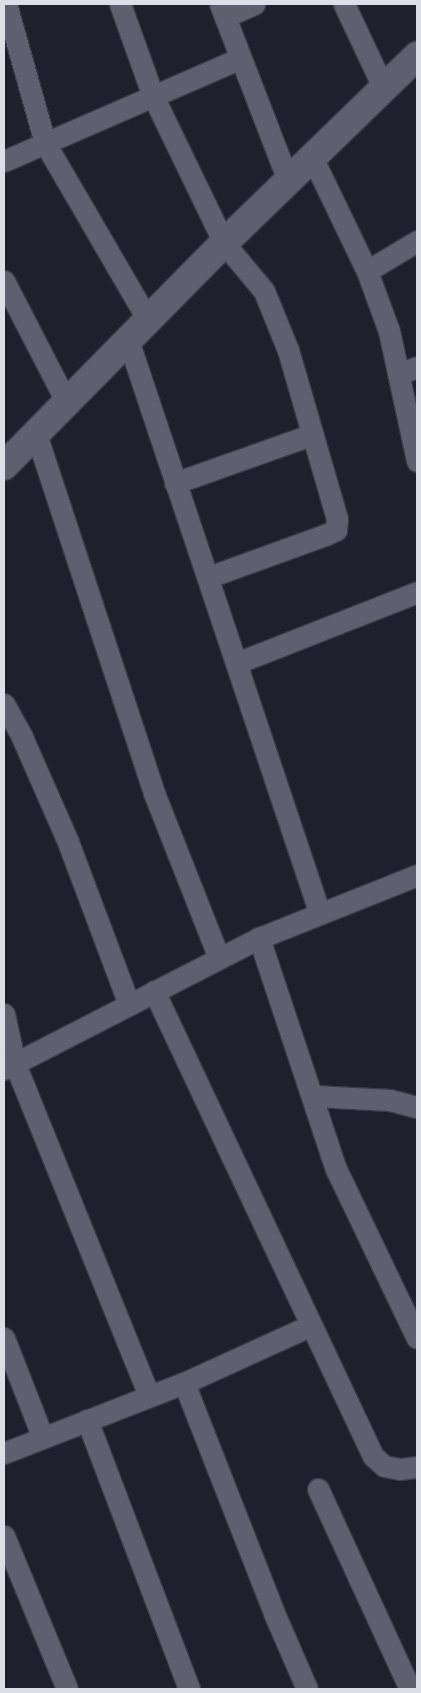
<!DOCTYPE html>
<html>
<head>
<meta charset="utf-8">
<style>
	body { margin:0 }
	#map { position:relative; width:421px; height:1693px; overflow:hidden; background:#1f1f2d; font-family:Montserrat,sans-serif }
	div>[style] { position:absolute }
	.roads { filter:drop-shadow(1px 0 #3c3c48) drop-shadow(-1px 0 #3c3c48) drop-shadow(0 1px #3c3c48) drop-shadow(0 -1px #3c3c48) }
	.street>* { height:21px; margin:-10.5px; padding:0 10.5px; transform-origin:10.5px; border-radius:10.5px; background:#5f5f70 }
	.secondary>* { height:28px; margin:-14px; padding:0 14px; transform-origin:14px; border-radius:14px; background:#5f5f70 }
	span { translate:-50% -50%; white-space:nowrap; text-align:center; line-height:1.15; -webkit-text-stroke:4px #1f1f2d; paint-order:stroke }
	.frame { position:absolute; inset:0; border:5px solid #dddee8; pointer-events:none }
</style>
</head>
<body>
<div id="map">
	<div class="roads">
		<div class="street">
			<i style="left:6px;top:4px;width:144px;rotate:74.3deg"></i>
			<i style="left:45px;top:143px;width:205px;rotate:59.8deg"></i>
			<i style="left:120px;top:4px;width:98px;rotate:70.3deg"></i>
			<i style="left:153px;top:96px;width:163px;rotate:64.2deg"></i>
			<i style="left:224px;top:243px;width:62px;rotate:50.2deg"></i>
			<i style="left:264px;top:291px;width:64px;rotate:67.9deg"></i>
			<i style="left:288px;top:350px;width:176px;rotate:73.8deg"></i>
			<i style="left:337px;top:519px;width:11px;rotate:95deg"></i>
			<i style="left:336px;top:530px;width:12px;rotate:156deg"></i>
			<i style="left:325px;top:535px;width:123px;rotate:160.1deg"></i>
			<i style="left:220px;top:4px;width:192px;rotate:68.9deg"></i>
			<i style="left:344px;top:4px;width:94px;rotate:64.8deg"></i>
			<i style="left:225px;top:17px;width:32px;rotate:-24deg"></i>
			<i style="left:313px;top:159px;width:124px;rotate:64.3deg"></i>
			<i style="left:367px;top:271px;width:64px;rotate:69.9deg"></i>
			<i style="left:389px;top:331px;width:133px;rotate:77.8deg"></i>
			<i style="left:4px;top:161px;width:256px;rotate:-23.5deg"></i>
			<i style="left:367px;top:271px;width:58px;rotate:-31deg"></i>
			<i style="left:4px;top:281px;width:137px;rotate:62.7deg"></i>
			<i style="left:128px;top:340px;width:605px;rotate:71.51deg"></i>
			<i style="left:398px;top:374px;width:20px;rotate:-20deg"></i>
			<i style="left:36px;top:434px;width:378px;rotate:71.8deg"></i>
			<i style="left:154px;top:793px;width:177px;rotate:68.5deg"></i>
			<i style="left:175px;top:483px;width:146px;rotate:-19.5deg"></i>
			<i style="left:237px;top:663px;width:193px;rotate:-21.5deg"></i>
			<i style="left:4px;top:704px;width:38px;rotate:61deg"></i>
			<i style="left:22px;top:737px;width:115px;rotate:66.3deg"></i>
			<i style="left:68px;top:842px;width:173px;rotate:69.4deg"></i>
			<i style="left:259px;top:938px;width:243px;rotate:71.6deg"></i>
			<i style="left:336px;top:1169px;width:187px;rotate:64.4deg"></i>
			<i style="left:154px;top:991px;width:514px;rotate:64.78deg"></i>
			<i style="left:373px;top:1456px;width:15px;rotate:42deg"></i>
			<i style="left:384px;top:1466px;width:16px;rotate:11deg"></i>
			<i style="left:400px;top:1469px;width:17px;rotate:-7deg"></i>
			<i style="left:4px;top:1014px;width:51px;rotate:77.6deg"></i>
			<i style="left:15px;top:1064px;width:358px;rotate:68deg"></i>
			<i style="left:4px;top:1069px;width:287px;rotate:-27.2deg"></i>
			<i style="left:259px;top:938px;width:170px;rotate:-21.7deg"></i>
			<i style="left:314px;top:1096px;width:76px;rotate:3deg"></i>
			<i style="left:390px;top:1100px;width:28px;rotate:15deg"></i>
			<i style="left:4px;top:1338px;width:107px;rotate:68.7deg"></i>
			<i style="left:184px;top:1383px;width:247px;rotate:68.6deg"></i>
			<i style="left:274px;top:1613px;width:83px;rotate:66.5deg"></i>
			<i style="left:87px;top:1420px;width:288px;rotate:69.2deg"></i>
			<i style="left:4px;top:1453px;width:193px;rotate:-21.3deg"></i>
			<i style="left:184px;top:1383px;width:137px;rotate:-24.5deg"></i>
			<i style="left:318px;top:1489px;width:220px;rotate:65.3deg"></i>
			<i style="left:4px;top:1536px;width:165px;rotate:67.6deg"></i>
		</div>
		<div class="secondary">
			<i style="left:4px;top:466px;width:313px;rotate:-45.4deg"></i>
			<i style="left:224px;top:243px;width:269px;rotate:-44.1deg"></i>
		</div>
	</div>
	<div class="frame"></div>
</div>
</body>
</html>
